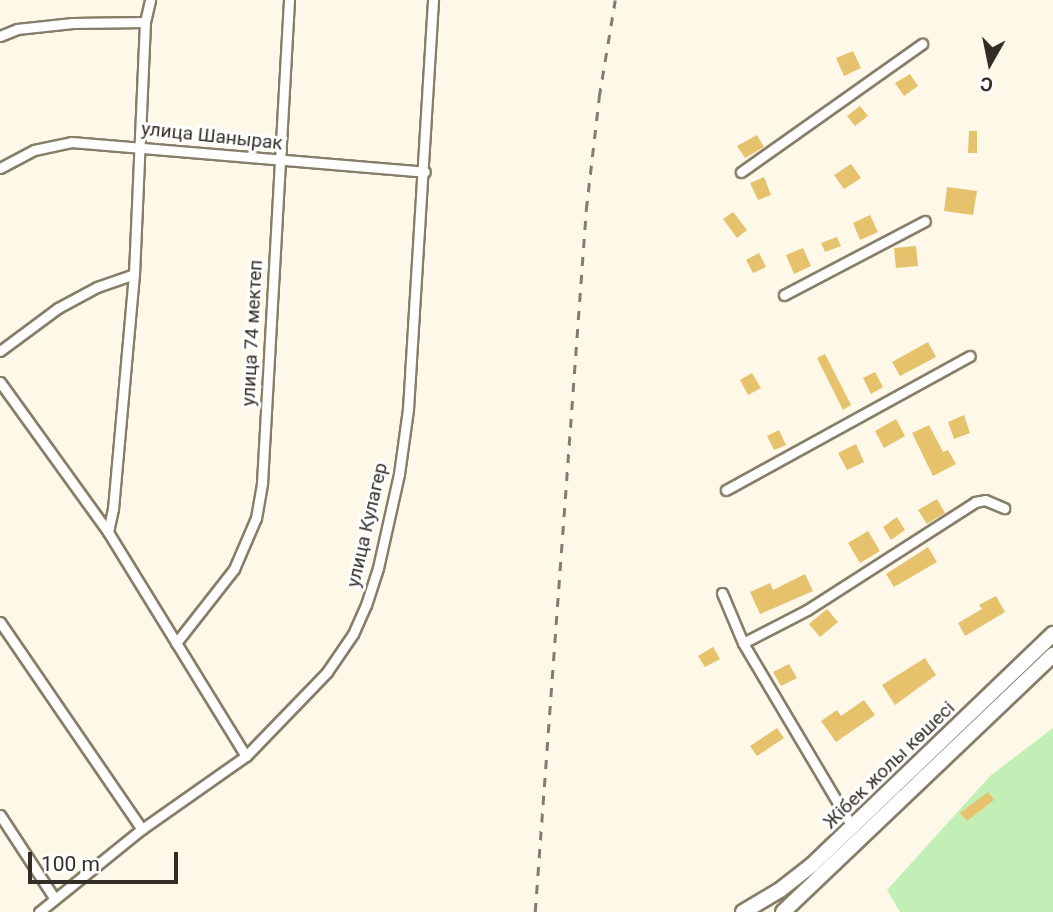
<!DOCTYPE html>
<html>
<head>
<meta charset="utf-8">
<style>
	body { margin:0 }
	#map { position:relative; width:1053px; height:912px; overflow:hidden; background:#fef8e9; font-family:Roboto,sans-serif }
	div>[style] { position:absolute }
	.green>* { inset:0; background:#c2efb5 }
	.building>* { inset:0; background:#e6c26c }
	.roads { filter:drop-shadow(2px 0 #877e69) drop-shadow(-2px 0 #877e69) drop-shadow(0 2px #877e69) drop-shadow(0 -2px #877e69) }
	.minor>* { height:9px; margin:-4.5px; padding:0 4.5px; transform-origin:4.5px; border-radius:4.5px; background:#fff }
	.primary>* { height:14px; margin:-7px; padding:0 7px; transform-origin:7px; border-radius:7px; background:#fff }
	.rail>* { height:2.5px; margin-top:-1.25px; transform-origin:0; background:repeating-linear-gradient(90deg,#817d71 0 9px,transparent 0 18px) }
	span { translate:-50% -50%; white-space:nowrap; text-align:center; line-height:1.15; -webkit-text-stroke:6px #fff; paint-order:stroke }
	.street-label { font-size:19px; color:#322e25 }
	.north { position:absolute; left:955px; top:28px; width:70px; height:70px; -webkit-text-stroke:5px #fff; paint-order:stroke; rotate:189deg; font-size:19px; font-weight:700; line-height:28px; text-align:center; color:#322e25 }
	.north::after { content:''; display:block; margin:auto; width:24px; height:32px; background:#322e25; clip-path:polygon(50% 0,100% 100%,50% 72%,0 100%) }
	.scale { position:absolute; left:28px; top:852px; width:150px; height:32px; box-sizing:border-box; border:4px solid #322e25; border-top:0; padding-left:9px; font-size:21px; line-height:24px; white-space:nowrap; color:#322e25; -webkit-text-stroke:5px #fff; paint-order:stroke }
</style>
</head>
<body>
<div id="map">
	<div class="green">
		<i style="clip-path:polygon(1053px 728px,1053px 912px,900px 912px,887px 890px,990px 776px)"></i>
	</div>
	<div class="building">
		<i style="clip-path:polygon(853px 51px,861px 68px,844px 76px,836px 58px)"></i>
		<i style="clip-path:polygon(910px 74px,918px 86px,904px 96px,895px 83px)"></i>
		<i style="clip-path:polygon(860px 106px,868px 116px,855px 126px,847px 116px)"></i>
		<i style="clip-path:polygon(969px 131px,977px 131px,977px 153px,968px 153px)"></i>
		<i style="clip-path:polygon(757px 135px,764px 147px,745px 158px,737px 146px)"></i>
		<i style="clip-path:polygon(851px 164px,861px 178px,844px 189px,834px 175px)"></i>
		<i style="clip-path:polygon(764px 177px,771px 195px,758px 200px,750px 183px)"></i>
		<i style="clip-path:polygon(947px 187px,977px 191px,973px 215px,944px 211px)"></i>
		<i style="clip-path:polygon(733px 212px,747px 230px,737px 238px,723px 219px)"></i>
		<i style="clip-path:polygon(870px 215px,878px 232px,860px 240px,853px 223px)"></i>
		<i style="clip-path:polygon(837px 237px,841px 246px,825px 252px,821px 243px)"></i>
		<i style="clip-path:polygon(916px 246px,918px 266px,896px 268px,894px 248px)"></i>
		<i style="clip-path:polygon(803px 248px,811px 266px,794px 274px,786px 255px)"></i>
		<i style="clip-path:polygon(759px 253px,766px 267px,753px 273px,746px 260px)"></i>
		<i style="clip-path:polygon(928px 342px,936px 357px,900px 376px,892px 362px)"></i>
		<i style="clip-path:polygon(825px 354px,851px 405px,843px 410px,817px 358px)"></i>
		<i style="clip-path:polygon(875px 372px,883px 387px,871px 394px,863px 378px)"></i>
		<i style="clip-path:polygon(752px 373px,761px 388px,748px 395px,740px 380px)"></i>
		<i style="clip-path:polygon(964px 415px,970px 433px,954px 439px,948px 422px)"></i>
		<i style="clip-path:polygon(896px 419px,905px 436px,884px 448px,875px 431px)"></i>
		<i style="clip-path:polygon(929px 425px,943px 452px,948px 450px,956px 464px,933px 476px,912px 433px)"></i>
		<i style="clip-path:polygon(779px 430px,786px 445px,774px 450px,767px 436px)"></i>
		<i style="clip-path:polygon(856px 444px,864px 462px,847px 470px,838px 453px)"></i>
		<i style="clip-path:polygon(937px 499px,945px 513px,927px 524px,918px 510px)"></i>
		<i style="clip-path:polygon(897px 517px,905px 530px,891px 540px,883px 527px)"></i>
		<i style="clip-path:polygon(868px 531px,880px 551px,860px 563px,848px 543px)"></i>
		<i style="clip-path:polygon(928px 547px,937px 562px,894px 587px,886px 574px)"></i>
		<i style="clip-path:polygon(805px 574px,813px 591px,760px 614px,750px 592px,770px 583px,773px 590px)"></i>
		<i style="clip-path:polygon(996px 596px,1005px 612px,965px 636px,958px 623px,982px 609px,979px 605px)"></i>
		<i style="clip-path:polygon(827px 609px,838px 622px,820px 637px,809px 624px)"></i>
		<i style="clip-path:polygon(713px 647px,720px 659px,705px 667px,698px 656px)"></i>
		<i style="clip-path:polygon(925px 658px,936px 675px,895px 705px,882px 685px)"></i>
		<i style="clip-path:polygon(789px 664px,797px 678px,781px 686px,773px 672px)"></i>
		<i style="clip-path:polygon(864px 700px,875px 715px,836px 742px,821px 721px,837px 710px,841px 716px)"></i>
		<i style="clip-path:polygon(777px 728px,784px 738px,757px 756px,750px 746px)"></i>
		<i style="clip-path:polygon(988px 792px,994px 800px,967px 821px,960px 813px)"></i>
	</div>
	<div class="roads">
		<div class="minor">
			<i style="left:0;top:36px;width:18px;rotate:-22deg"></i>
			<i style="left:17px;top:29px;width:56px;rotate:-6.1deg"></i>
			<i style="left:73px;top:23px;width:72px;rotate:-0.8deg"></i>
			<i style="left:0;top:168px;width:38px;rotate:-28deg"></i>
			<i style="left:34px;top:150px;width:38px;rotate:-12deg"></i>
			<i style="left:71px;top:142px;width:355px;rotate:4.8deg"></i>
			<i style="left:741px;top:172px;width:222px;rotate:-35.3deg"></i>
			<i style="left:784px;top:295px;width:159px;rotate:-27.7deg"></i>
			<i style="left:0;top:351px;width:72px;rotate:-36.6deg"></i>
			<i style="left:58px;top:308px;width:44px;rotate:-28.3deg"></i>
			<i style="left:97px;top:287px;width:39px;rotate:-19deg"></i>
			<i style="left:0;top:382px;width:185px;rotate:54.2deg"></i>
			<i style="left:108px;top:532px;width:263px;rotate:58.4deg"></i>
			<i style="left:726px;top:490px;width:278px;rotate:-28.8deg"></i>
			<i style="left:108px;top:532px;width:24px;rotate:-78deg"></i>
			<i style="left:113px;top:509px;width:236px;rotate:-84.9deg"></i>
			<i style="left:134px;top:274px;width:252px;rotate:-87.5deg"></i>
			<i style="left:145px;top:22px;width:23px;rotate:-77deg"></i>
			<i style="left:722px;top:593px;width:54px;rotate:67.2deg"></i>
			<i style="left:743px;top:643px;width:215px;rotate:59.3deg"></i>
			<i style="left:0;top:622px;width:251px;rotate:55.6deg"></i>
			<i style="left:176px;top:643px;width:94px;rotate:-51.9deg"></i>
			<i style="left:234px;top:569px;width:56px;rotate:-66.7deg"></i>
			<i style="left:256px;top:518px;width:36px;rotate:-80deg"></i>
			<i style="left:262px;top:483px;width:484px;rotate:-86.8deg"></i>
			<i style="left:743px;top:643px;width:72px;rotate:-27.3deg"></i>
			<i style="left:807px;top:610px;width:200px;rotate:-32.7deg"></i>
			<i style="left:975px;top:502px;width:10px;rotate:-11deg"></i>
			<i style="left:985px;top:500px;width:21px;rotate:23deg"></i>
			<i style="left:0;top:815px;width:100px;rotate:56.8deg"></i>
			<i style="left:39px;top:912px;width:132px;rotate:-38.9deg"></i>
			<i style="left:142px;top:829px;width:127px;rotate:-35.1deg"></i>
			<i style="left:246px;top:756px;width:117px;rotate:-46deg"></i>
			<i style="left:327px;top:672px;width:46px;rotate:-55.6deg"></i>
			<i style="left:353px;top:634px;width:32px;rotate:-66deg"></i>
			<i style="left:366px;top:605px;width:39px;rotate:-72deg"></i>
			<i style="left:378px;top:568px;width:96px;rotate:-77.4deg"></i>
			<i style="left:399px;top:474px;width:66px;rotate:-82.1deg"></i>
			<i style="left:408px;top:409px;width:410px;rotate:-86.5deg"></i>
		</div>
		<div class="primary">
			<i style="left:743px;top:912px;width:43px;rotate:-30.7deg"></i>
			<i style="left:780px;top:890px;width:41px;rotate:-38deg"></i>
			<i style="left:812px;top:865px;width:334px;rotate:-43.8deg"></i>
			<i style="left:783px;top:912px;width:373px;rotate:-43.6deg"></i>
		</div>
	</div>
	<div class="rail">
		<i style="left:535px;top:912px;width:704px;rotate:-85.84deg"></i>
		<i style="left:586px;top:210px;width:114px;rotate:-83.4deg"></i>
		<i style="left:599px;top:97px;width:98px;rotate:-80.6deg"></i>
	</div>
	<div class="street-label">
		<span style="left:212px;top:136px;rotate:6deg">улица Шанырак</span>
		<span style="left:252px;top:333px;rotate:-87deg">улица 74 мектеп</span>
		<span style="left:367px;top:525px;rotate:-77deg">улица Кулагер</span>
		<span style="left:889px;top:765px;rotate:-44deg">Жібек жолы көшесі</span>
	</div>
	<div class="north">С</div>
	<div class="scale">100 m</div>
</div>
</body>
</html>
